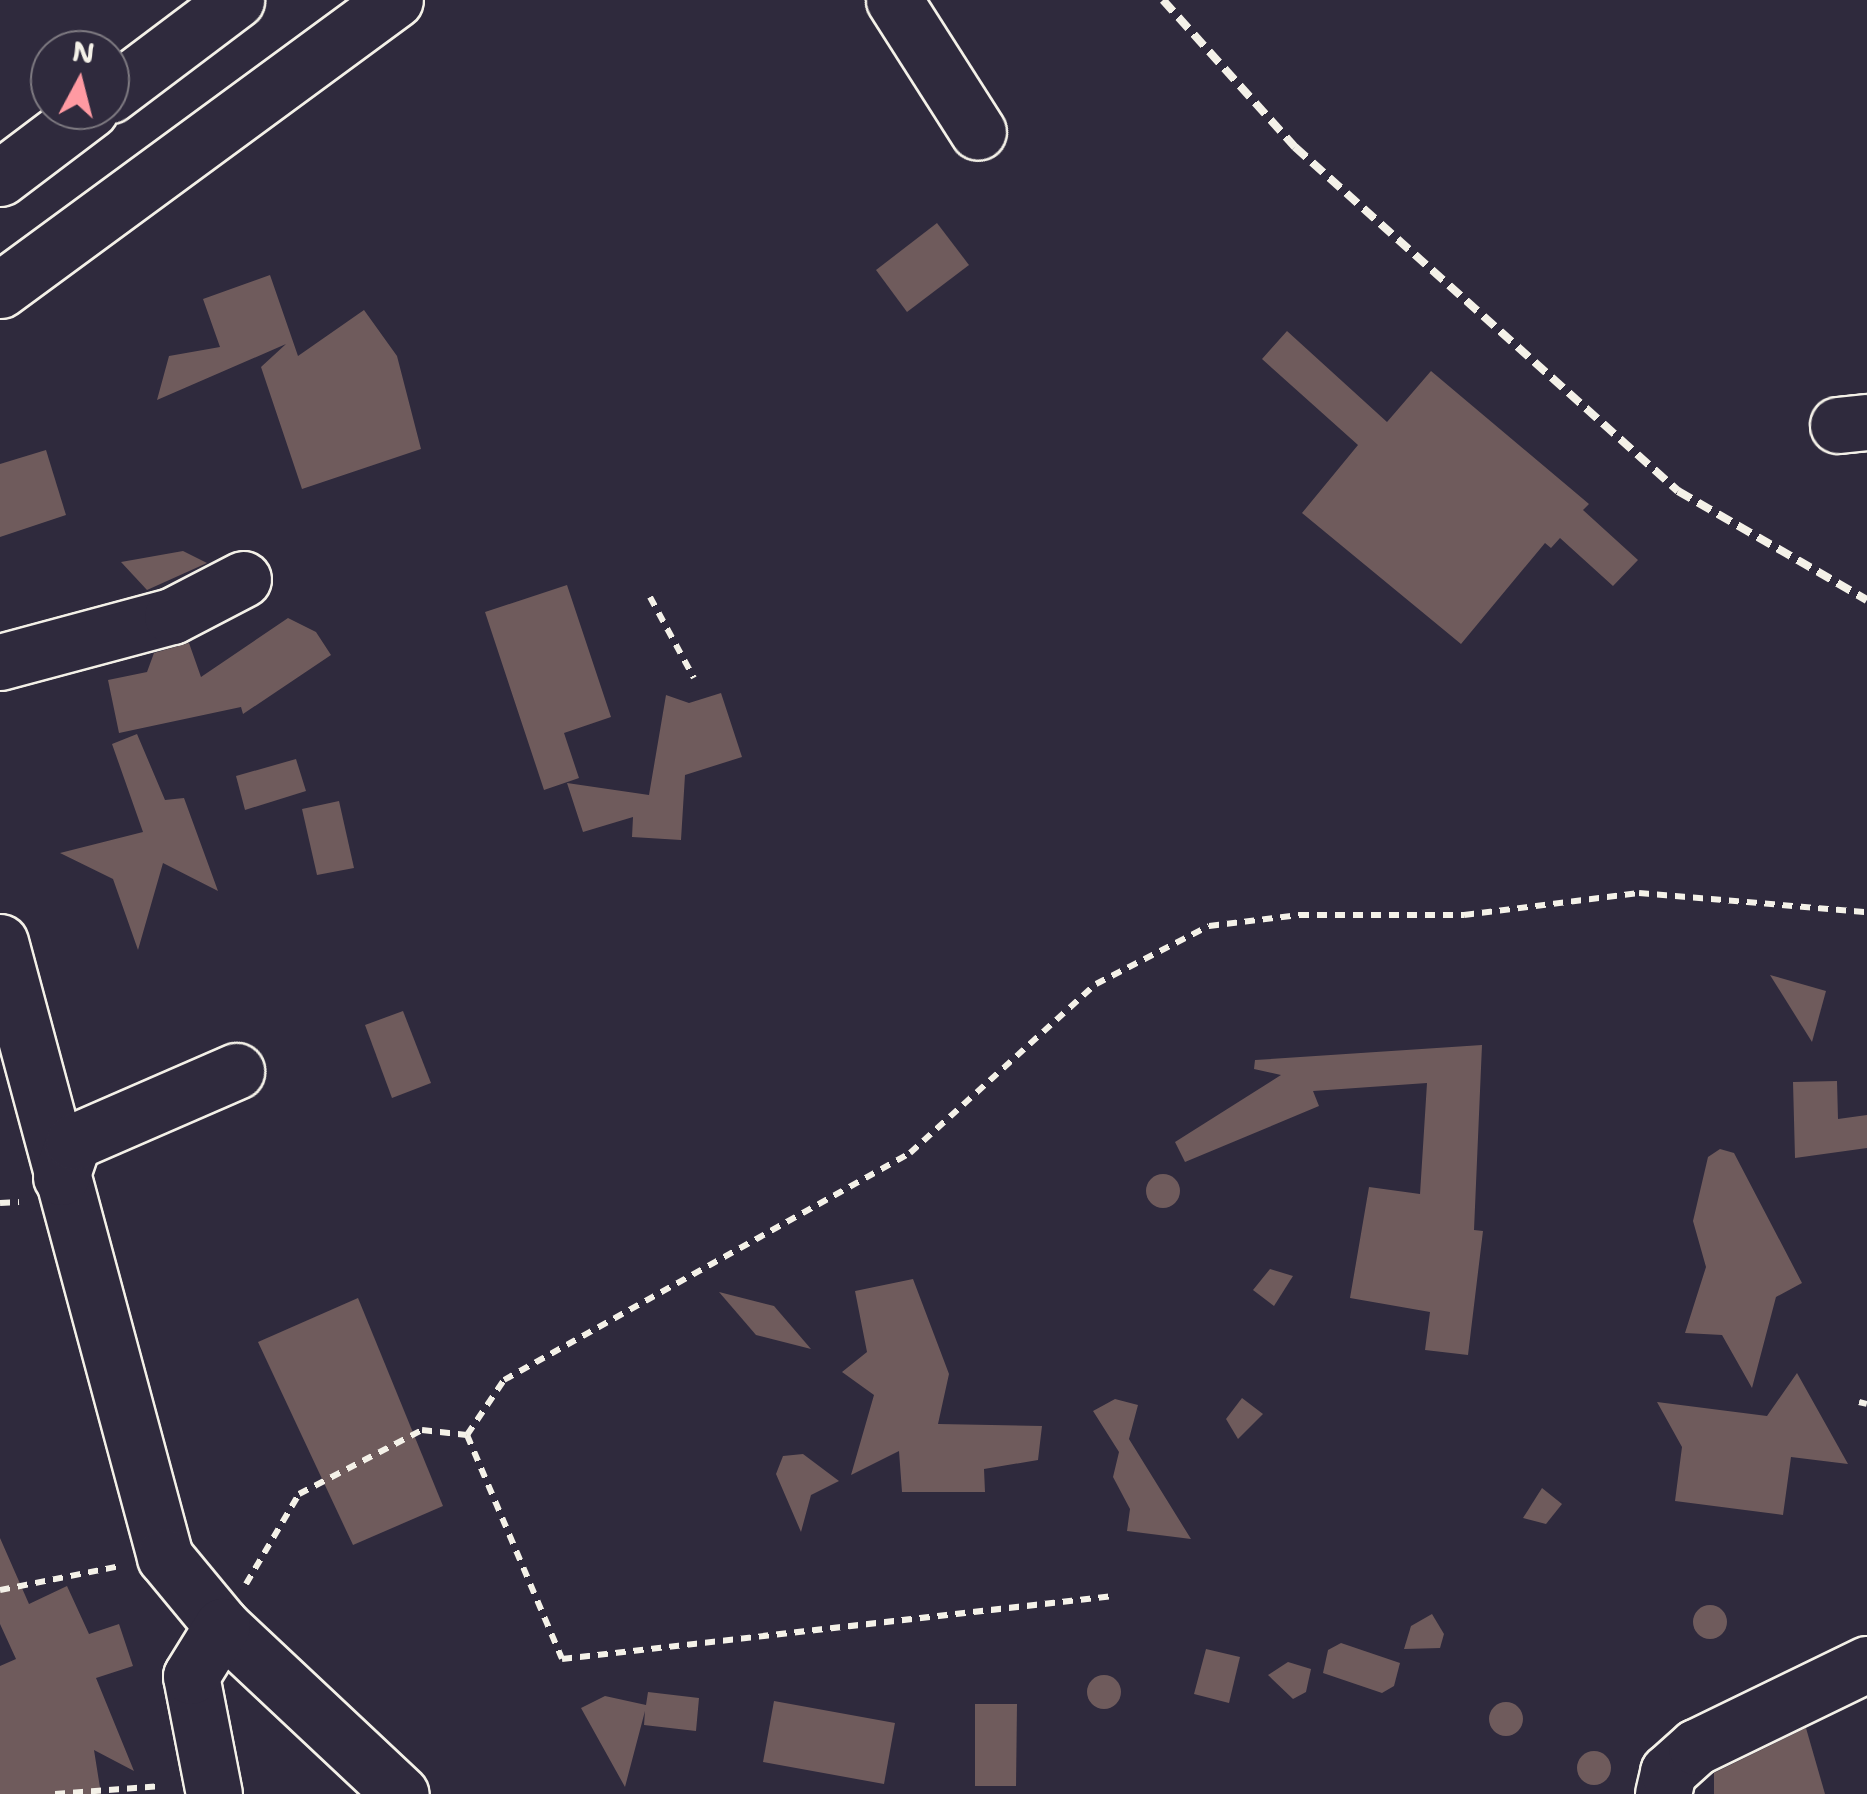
<!DOCTYPE html>
<html>
<head>
<meta charset="utf-8">
<style>
	body { margin:0 }
	#map { position:relative; width:1867px; height:1794px; overflow:hidden; background:#2f2a3d; font-family:"Shantell Sans",sans-serif }
	div>[style] { position:absolute }
	.building>* { inset:0; background:#6f5b5c }
	.round { border-radius:50% }
	.path>* { height:6px; margin-top:-3px; transform-origin:0; background:repeating-linear-gradient(90deg,#f4f1e8 0 10px,transparent 0 18px) }
	.roads { filter:drop-shadow(2px 0 #f4f1e8) drop-shadow(-2px 0 #f4f1e8) drop-shadow(0 2px #f4f1e8) drop-shadow(0 -2px #f4f1e8) }
	.minor>* { height:55px; margin:-27.5px; padding:0 27.5px; transform-origin:27.5px; border-radius:27.5px; background:#2f2a3d }
	.rail>* { height:8px; margin-top:-4px; transform-origin:0; background:repeating-linear-gradient(90deg,#f4f1e8 0 15px,transparent 0 23px) }
	span { translate:-50% -50%; white-space:nowrap; text-align:center; line-height:1.15; -webkit-text-stroke:8px #2f2a3d; paint-order:stroke }
	.north { position:absolute; left:30px; top:30px; width:100px; height:100px; box-sizing:border-box; background:#2f2a3d; border:2px solid #7e7a81; border-radius:50%; rotate:7deg; font-size:28px; font-weight:700; line-height:40px; text-align:center; color:#f4f1e8 }
	.north::after { content:''; display:block; margin:auto; width:35px; height:45px; background:#ff9aa2; clip-path:polygon(50% 0,100% 100%,50% 72%,0 100%) }
</style>
</head>
<body>
<div id="map">
	<div class="building">
		<i style="clip-path:polygon(937px 223px,969px 265px,907px 312px,876px 270px)"></i>
		<i style="clip-path:polygon(270px 275px,298px 356px,364px 310px,397px 356px,421px 449px,302px 489px,261px 367px,286px 344px,157px 400px,169px 356px,220px 347px,203px 299px)"></i>
		<i style="clip-path:polygon(1287px 331px,1387px 422px,1431px 371px,1589px 504px,1583px 510px,1638px 560px,1613px 586px,1560px 538px,1551px 548px,1545px 543px,1461px 644px,1302px 513px,1358px 445px,1262px 359px)"></i>
		<i style="clip-path:polygon(46px 450px,66px 515px,0 537px,0 464px)"></i>
		<i style="clip-path:polygon(183px 551px,207px 563px,147px 590px,121px 562px)"></i>
		<i style="clip-path:polygon(567px 585px,611px 717px,564px 733px,579px 778px,544px 790px,485px 612px)"></i>
		<i style="clip-path:polygon(288px 618px,316px 632px,331px 655px,243px 714px,241px 707px,119px 733px,108px 680px,147px 672px,154px 653px,189px 643px,201px 677px)"></i>
		<i style="clip-path:polygon(721px 693px,742px 757px,685px 775px,681px 840px,632px 837px,633px 817px,583px 832px,567px 783px,649px 795px,666px 695px,689px 703px)"></i>
		<i style="clip-path:polygon(137px 734px,165px 800px,184px 798px,218px 891px,163px 863px,138px 950px,113px 879px,60px 853px,143px 832px,112px 744px)"></i>
		<i style="clip-path:polygon(296px 759px,306px 791px,245px 810px,236px 776px)"></i>
		<i style="clip-path:polygon(339px 801px,354px 868px,317px 875px,302px 809px)"></i>
		<i style="clip-path:polygon(1770px 975px,1826px 991px,1812px 1042px)"></i>
		<i style="clip-path:polygon(403px 1011px,431px 1083px,392px 1098px,365px 1025px)"></i>
		<i style="clip-path:polygon(1482px 1045px,1474px 1230px,1483px 1231px,1468px 1355px,1425px 1350px,1430px 1312px,1350px 1298px,1369px 1187px,1420px 1194px,1427px 1083px,1313px 1091px,1319px 1106px,1185px 1162px,1175px 1142px,1281px 1075px,1254px 1069px,1255px 1060px)"></i>
		<i style="clip-path:polygon(1837px 1081px,1838px 1119px,1867px 1115px,1867px 1148px,1795px 1158px,1793px 1082px)"></i>
		<i style="clip-path:polygon(1720px 1149px,1734px 1153px,1802px 1283px,1776px 1297px,1752px 1388px,1722px 1335px,1685px 1333px,1706px 1267px,1693px 1221px,1708px 1157px)"></i>
		<i class="round" style="left:1146px;top:1174px;width:34px;height:34px"></i>
		<i style="clip-path:polygon(1270px 1269px,1293px 1276px,1274px 1306px,1253px 1290px)"></i>
		<i style="clip-path:polygon(913px 1279px,949px 1374px,938px 1424px,1042px 1426px,1038px 1460px,984px 1469px,985px 1492px,902px 1492px,899px 1451px,851px 1475px,874px 1395px,842px 1372px,867px 1352px,855px 1291px)"></i>
		<i style="clip-path:polygon(719px 1292px,774px 1306px,811px 1349px,756px 1335px)"></i>
		<i style="clip-path:polygon(358px 1298px,443px 1506px,353px 1545px,258px 1342px)"></i>
		<i style="clip-path:polygon(1797px 1373px,1848px 1464px,1791px 1457px,1783px 1515px,1675px 1501px,1682px 1447px,1657px 1402px,1767px 1416px)"></i>
		<i style="clip-path:polygon(1242px 1398px,1263px 1414px,1238px 1439px,1226px 1419px)"></i>
		<i style="clip-path:polygon(1115px 1399px,1138px 1405px,1129px 1439px,1191px 1539px,1127px 1531px,1130px 1509px,1113px 1477px,1119px 1452px,1093px 1411px)"></i>
		<i style="clip-path:polygon(803px 1454px,839px 1481px,811px 1495px,801px 1532px,776px 1474px,783px 1456px)"></i>
		<i style="clip-path:polygon(1542px 1488px,1562px 1504px,1546px 1524px,1523px 1518px)"></i>
		<i style="clip-path:polygon(0 1538px,29px 1604px,67px 1586px,89px 1634px,119px 1624px,133px 1666px,96px 1678px,134px 1771px,94px 1750px,101px 1794px,0 1794px,0 1666px,16px 1659px,0 1624px)"></i>
		<i class="round" style="left:1693px;top:1605px;width:34px;height:34px"></i>
		<i style="clip-path:polygon(1432px 1614px,1444px 1634px,1440px 1648px,1404px 1649px,1411px 1626px)"></i>
		<i style="clip-path:polygon(1341px 1643px,1400px 1663px,1394px 1686px,1382px 1693px,1323px 1673px,1328px 1650px)"></i>
		<i style="clip-path:polygon(1206px 1649px,1240px 1657px,1229px 1703px,1194px 1694px)"></i>
		<i style="clip-path:polygon(1288px 1662px,1311px 1669px,1306px 1692px,1293px 1699px,1268px 1675px)"></i>
		<i class="round" style="left:1087px;top:1675px;width:34px;height:34px"></i>
		<i style="clip-path:polygon(648px 1692px,699px 1698px,696px 1731px,644px 1725px,645px 1711px,625px 1787px,581px 1708px,605px 1696px,646px 1705px)"></i>
		<i style="clip-path:polygon(774px 1701px,895px 1723px,884px 1784px,763px 1762px)"></i>
		<i class="round" style="left:1489px;top:1702px;width:34px;height:34px"></i>
		<i style="clip-path:polygon(975px 1704px,1017px 1704px,1016px 1786px,975px 1786px)"></i>
		<i style="clip-path:polygon(1806px 1728px,1825px 1794px,1714px 1794px,1714px 1773px)"></i>
		<i class="round" style="left:1577px;top:1751px;width:34px;height:34px"></i>
	</div>
	<div class="path">
		<i style="left:650px;top:597px;width:92px;rotate:61.5deg"></i>
		<i style="left:0;top:1203px;width:19px;rotate:-3deg"></i>
		<i style="left:1859px;top:1402px;width:8px;rotate:14deg"></i>
		<i style="left:467px;top:1435px;width:243px;rotate:67deg"></i>
		<i style="left:562px;top:1659px;width:555px;rotate:-6.52deg"></i>
		<i style="left:246px;top:1584px;width:104px;rotate:-59.5deg"></i>
		<i style="left:299px;top:1494px;width:139px;rotate:-27.5deg"></i>
		<i style="left:422px;top:1430px;width:45px;rotate:6.3deg"></i>
		<i style="left:467px;top:1435px;width:66px;rotate:-56.1deg"></i>
		<i style="left:504px;top:1380px;width:465px;rotate:-29.2deg"></i>
		<i style="left:910px;top:1153px;width:251px;rotate:-42.3deg"></i>
		<i style="left:1096px;top:984px;width:127px;rotate:-27.2deg"></i>
		<i style="left:1209px;top:926px;width:91px;rotate:-7deg"></i>
		<i style="left:1299px;top:915px;width:165px"></i>
		<i style="left:1464px;top:915px;width:176px;rotate:-7.2deg"></i>
		<i style="left:1639px;top:893px;width:229px;rotate:4.8deg"></i>
		<i style="left:0;top:1590px;width:122px;rotate:-11.3deg"></i>
		<i style="left:55px;top:1794px;width:107px;rotate:-4.3deg"></i>
	</div>
	<div class="roads">
		<div class="minor">
			<i style="left:894px;top:0;width:156px;rotate:57.5deg"></i>
			<i style="left:110px;top:95px;width:158px;rotate:-37deg"></i>
			<i style="left:0;top:178px;width:113px;rotate:-37.1deg"></i>
			<i style="left:0;top:290px;width:490px;rotate:-36.3deg"></i>
			<i style="left:1838px;top:425px;width:29px;rotate:-6deg"></i>
			<i style="left:0;top:662px;width:178px;rotate:-15deg"></i>
			<i style="left:172px;top:616px;width:80px;rotate:-27.5deg"></i>
			<i style="left:0;top:942px;width:637px;rotate:74.98deg"></i>
			<i style="left:165px;top:1557px;width:89px;rotate:50.4deg"></i>
			<i style="left:222px;top:1626px;width:245px;rotate:43.2deg"></i>
			<i style="left:61px;top:1177px;width:37px;rotate:-71deg"></i>
			<i style="left:73px;top:1142px;width:178px;rotate:-23.5deg"></i>
			<i style="left:214px;top:1794px;width:120px;rotate:-101deg"></i>
			<i style="left:191px;top:1676px;width:59px;rotate:-58.2deg"></i>
			<i style="left:1663px;top:1794px;width:23px;rotate:-77deg"></i>
			<i style="left:1668px;top:1772px;width:38px;rotate:-42deg"></i>
			<i style="left:1696px;top:1747px;width:190px;rotate:-25.9deg"></i>
		</div>
	</div>
	<div class="rail">
		<i style="left:1163px;top:0;width:198px;rotate:48.1deg"></i>
		<i style="left:1295px;top:147px;width:515px;rotate:41.93deg"></i>
		<i style="left:1678px;top:491px;width:218px;rotate:30deg"></i>
	</div>
	<div class="north">N</div>
</div>
</body>
</html>
